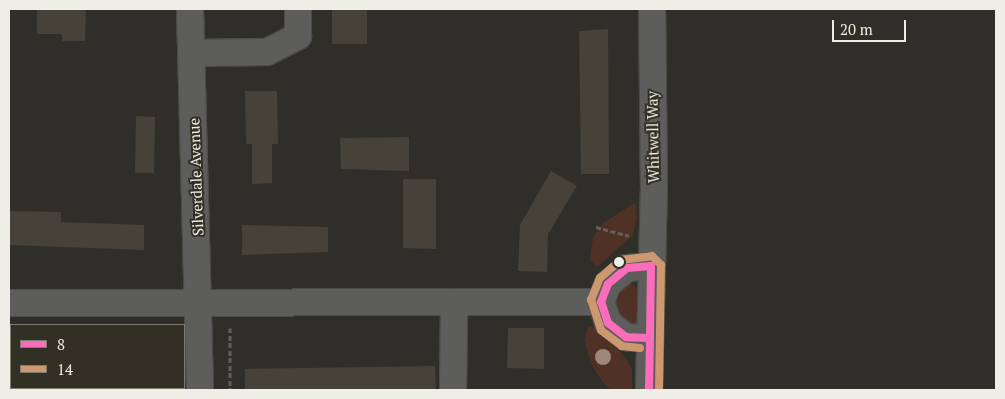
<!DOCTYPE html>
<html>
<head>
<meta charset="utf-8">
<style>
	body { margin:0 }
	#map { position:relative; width:1005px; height:399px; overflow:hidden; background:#2f2e28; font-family:"PT Serif",serif }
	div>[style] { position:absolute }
	.green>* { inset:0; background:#503125 }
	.building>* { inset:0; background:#474239 }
	.path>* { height:3px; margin-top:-1.5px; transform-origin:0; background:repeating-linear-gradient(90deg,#5f605d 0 5px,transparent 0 7.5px) }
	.roads { filter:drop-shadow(1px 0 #4d4c47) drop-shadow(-1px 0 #4d4c47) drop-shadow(0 1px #4d4c47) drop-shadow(0 -1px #4d4c47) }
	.minor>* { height:26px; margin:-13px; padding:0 13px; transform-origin:13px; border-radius:13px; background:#5d5e5b }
	.bus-1>* { height:8px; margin:-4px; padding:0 4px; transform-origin:4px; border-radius:4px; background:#fb6dba }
	.bus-2>* { height:8px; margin:-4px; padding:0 4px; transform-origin:4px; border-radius:4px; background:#cd976f }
	.trees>* { width:16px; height:16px; margin:-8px; border-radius:50%; background:#9e877b }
	.dots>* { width:14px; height:14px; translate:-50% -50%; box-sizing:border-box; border:2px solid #323025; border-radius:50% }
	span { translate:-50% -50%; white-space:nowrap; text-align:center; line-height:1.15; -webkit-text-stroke:4px #323025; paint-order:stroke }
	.street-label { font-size:15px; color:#eeede6 }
	.frame { position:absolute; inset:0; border:10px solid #eeede6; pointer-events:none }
	.legend { position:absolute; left:10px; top:324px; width:175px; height:65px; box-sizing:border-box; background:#323025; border:1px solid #7d7c72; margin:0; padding:6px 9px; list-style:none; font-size:15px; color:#eeede6 }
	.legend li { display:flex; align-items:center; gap:10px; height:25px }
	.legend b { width:25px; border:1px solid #7d7c72 }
	.scale { position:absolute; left:832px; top:20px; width:74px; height:22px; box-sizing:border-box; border:2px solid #eeede6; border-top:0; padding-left:6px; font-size:15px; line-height:18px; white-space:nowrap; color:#eeede6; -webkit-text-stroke:4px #323025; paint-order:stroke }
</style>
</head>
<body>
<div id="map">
	<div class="green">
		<i style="clip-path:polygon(636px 202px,637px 219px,632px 236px,597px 267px,590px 260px,593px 237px,603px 223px)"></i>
		<i style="clip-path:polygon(625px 283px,632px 284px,639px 290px,639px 323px,631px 324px,621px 317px,615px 305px)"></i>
		<i style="clip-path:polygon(588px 326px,605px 331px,620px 350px,632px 369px,632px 390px,611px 390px,604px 384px,593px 367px,584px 341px)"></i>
	</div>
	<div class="building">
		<i style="clip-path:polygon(37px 9px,86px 9px,85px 41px,62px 41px,62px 34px,37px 34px)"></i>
		<i style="clip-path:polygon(332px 9px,367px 9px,367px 44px,332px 44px)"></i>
		<i style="clip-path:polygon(608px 29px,609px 174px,581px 174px,579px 31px)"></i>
		<i style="clip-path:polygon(245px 91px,277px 91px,278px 144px,272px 144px,272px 183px,252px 184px,252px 144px,246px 144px)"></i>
		<i style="clip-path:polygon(136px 116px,155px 117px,154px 173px,135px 173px)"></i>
		<i style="clip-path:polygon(409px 137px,409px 171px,341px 169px,340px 138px)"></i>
		<i style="clip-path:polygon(551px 171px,577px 186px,548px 234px,547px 272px,518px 271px,520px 225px)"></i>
		<i style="clip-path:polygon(403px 179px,436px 179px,436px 249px,403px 248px)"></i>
		<i style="clip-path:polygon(9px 211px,61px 212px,61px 222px,144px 225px,144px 250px,9px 245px)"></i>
		<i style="clip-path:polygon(242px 225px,328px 227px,328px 252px,242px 255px)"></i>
		<i style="clip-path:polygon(508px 328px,544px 328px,544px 369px,507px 368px)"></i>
		<i style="clip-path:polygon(435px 366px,436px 390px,245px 390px,245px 369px)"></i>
	</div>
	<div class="path">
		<i style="left:596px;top:227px;width:34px;rotate:15deg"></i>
		<i style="left:230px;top:328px;width:62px;rotate:90deg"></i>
	</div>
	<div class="roads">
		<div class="minor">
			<i style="left:190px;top:9px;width:381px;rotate:88.5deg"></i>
			<i style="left:192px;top:53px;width:75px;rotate:-0.8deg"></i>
			<i style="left:267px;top:52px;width:35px;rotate:-27deg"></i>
			<i style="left:298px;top:36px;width:27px;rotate:-90deg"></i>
			<i style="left:9px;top:303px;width:592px;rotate:-0.1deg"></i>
			<i style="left:650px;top:338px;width:24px;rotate:-178deg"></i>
			<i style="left:626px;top:337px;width:23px;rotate:-142deg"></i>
			<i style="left:608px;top:323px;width:22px;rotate:-108deg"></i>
			<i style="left:601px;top:302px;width:19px;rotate:-69deg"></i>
			<i style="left:608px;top:284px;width:25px;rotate:-40deg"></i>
			<i style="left:627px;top:268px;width:24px;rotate:-5deg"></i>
			<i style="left:453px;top:390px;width:88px;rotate:-89.3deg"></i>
			<i style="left:649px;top:390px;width:200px;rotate:-88.6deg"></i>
			<i style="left:654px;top:190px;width:181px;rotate:-90.6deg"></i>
		</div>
	</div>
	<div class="bus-1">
		<i style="left:651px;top:266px;width:72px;rotate:90.8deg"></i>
		<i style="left:650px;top:338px;width:24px;rotate:-178deg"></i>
		<i style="left:626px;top:337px;width:23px;rotate:-142deg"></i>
		<i style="left:608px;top:323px;width:22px;rotate:-108deg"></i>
		<i style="left:601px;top:302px;width:19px;rotate:-69deg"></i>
		<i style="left:608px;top:284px;width:25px;rotate:-40deg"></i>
		<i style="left:627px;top:268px;width:24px;rotate:-5deg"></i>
		<i style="left:649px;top:390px;width:52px;rotate:-88.9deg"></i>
	</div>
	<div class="bus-2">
		<i style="left:640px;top:348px;width:18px;rotate:-174deg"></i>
		<i style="left:622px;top:346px;width:26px;rotate:-143deg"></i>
		<i style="left:601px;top:330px;width:32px;rotate:-108deg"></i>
		<i style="left:591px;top:300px;width:24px;rotate:-68deg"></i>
		<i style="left:600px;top:278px;width:28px;rotate:-41deg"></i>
		<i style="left:621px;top:260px;width:31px;rotate:-7deg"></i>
		<i style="left:652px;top:256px;width:13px;rotate:45deg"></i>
		<i style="left:661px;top:265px;width:125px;rotate:90.9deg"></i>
	</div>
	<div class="trees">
		<i style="left:603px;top:357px"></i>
	</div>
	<div class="dots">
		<i style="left:619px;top:262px;background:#eeede6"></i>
	</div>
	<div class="street-label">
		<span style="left:653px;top:137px;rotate:-91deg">Whitwell Way</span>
		<span style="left:196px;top:177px;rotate:-92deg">Silverdale Avenue</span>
	</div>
	<div class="frame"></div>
	<ul class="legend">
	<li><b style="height:6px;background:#fb6dba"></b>8</li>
	<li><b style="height:6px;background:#cd976f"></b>14</li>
	</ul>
	<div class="scale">20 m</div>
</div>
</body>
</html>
